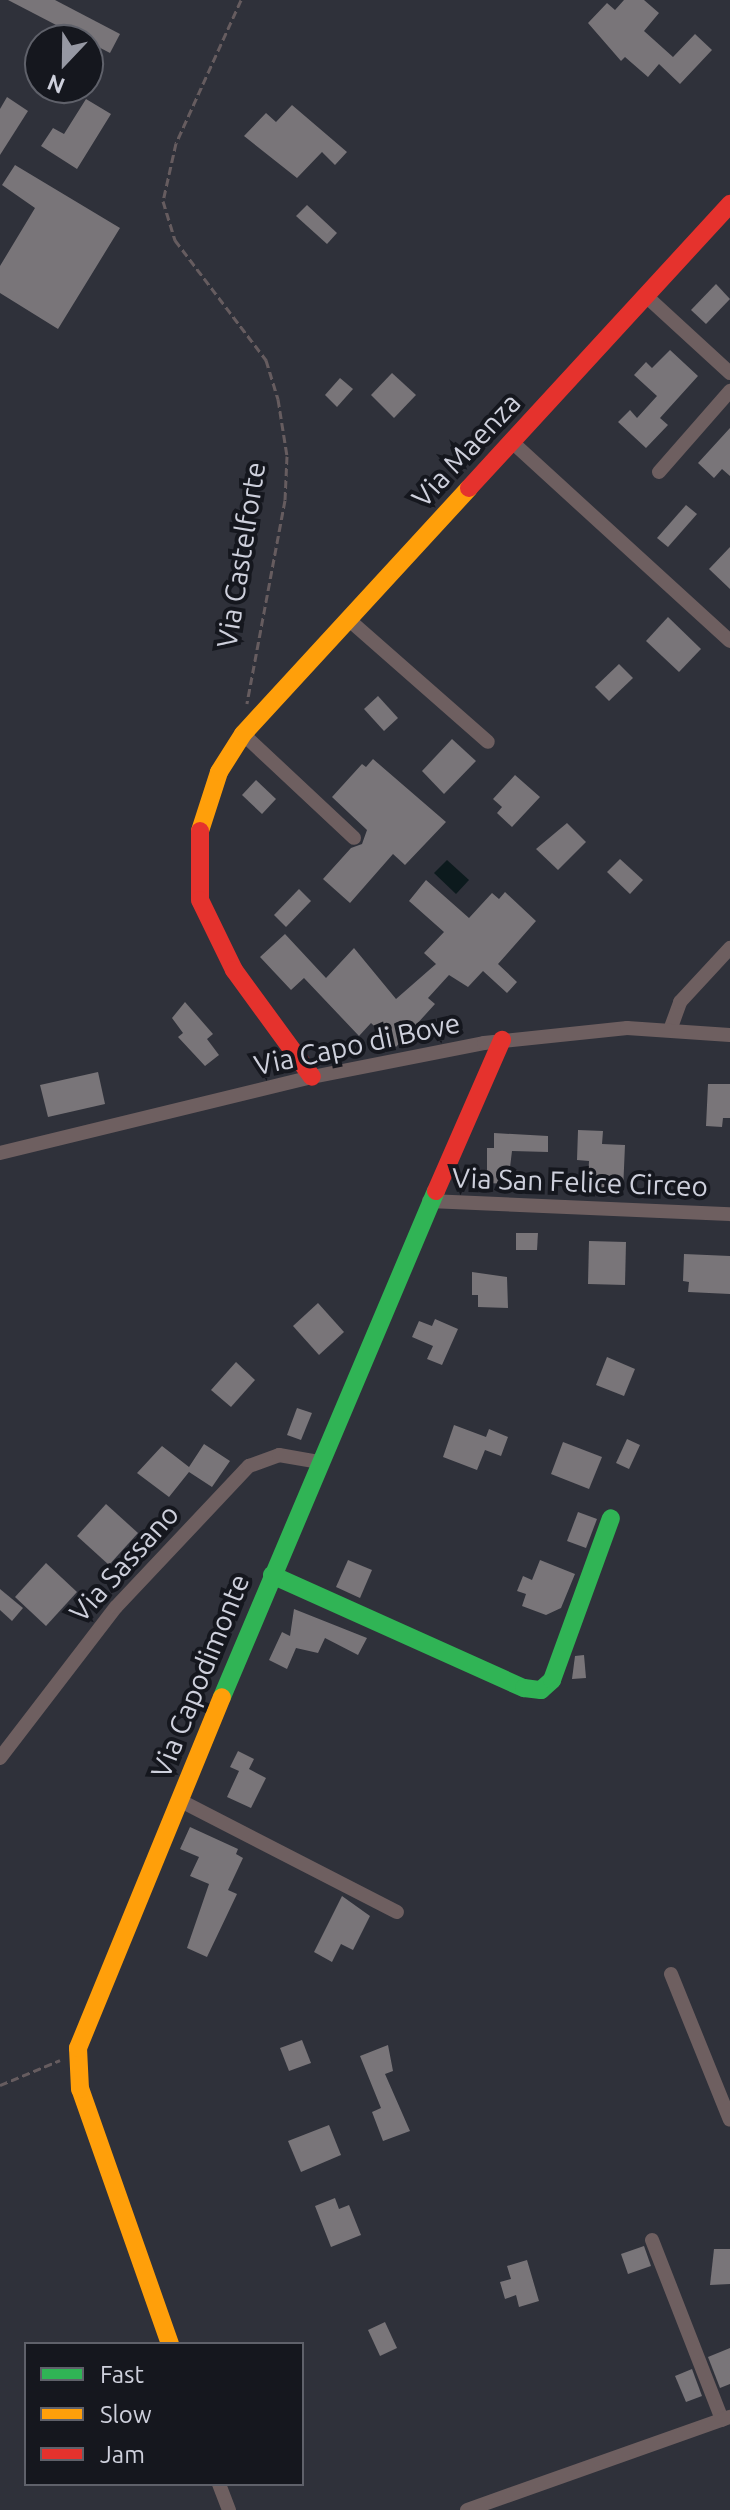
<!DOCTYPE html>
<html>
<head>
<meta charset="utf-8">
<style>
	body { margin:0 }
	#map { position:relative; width:730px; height:2510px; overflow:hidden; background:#2f313a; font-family:Ubuntu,sans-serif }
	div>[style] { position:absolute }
	.water>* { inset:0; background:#0c1a1d }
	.building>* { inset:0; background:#797579 }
	.path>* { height:3px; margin-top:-1.5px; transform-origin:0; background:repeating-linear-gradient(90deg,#665c5f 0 8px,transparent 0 12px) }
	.street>* { height:14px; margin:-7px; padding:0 7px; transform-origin:7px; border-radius:7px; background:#6e5f60 }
	.fast>* { height:18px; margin:-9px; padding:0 9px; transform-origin:9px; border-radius:9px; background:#30b455 }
	.slow>* { height:18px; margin:-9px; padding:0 9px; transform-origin:9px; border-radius:9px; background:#ff9f0a }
	.jam>* { height:18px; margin:-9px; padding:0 9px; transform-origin:9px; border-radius:9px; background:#e5322d }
	span { translate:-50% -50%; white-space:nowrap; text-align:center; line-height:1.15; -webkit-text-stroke:8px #15171e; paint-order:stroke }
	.street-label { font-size:28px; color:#ced0dc }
	.legend { position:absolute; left:24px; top:2342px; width:280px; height:144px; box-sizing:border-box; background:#15171e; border:2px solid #5f616a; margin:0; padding:10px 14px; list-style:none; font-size:24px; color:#ced0dc }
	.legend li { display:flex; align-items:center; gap:16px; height:40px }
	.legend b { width:40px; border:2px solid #5f616a }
	.north { position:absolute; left:24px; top:24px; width:80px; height:80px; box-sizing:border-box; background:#15171e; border:2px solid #5f616a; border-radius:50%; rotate:202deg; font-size:22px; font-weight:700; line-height:32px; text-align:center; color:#ced0dc }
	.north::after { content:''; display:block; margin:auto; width:28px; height:36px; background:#9698a3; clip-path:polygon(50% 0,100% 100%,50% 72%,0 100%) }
</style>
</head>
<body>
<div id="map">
	<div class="water">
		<i style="clip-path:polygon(447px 860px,469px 880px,456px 894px,434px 873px)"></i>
	</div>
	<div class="building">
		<i style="clip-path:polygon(8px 0,55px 0,120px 34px,110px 53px)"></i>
		<i style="clip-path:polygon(624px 0,644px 0,659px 13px,644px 31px,673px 57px,695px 34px,712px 50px,680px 84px,659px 64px,648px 77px,625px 57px,621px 61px,588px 23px,607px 3px,615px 10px)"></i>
		<i style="clip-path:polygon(7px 97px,28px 111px,0 155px,0 109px)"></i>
		<i style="clip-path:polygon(86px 99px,111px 114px,77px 169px,41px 146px,53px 128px,64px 134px)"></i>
		<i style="clip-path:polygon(292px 105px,347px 152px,335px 165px,322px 152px,297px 178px,244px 136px,266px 113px,276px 122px)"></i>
		<i style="clip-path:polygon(15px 165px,120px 228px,58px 329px,0 293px,0 266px,35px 208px,2px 185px)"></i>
		<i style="clip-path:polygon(307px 205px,337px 233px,327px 244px,296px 216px)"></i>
		<i style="clip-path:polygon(716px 284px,730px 299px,706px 324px,691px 310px)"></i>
		<i style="clip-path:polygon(670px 350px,698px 376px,660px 418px,668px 425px,646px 448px,618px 422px,630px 410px,637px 418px,657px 396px,634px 375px,646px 362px,652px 368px)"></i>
		<i style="clip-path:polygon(392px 373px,416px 395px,394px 418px,371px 395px)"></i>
		<i style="clip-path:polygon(340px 378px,353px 389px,337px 407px,325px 395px)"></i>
		<i style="clip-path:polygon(730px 428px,730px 476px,722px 469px,714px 478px,698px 463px)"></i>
		<i style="clip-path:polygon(686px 505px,697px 514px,668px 547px,657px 538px)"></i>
		<i style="clip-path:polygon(730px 547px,730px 589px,709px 569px)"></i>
		<i style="clip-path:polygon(668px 617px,701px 649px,679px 672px,646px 641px)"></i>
		<i style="clip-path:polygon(619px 664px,633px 678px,609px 701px,595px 687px)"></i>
		<i style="clip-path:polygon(378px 696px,398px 718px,384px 731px,364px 709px)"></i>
		<i style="clip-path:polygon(452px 739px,476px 761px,444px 794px,422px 771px)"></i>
		<i style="clip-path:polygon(373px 759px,446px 822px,405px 865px,393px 854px,350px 903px,323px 879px,351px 848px,362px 844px,367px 830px,332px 797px,362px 764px,366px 767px)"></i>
		<i style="clip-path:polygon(515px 775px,540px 797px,512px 827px,497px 813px,502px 807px,493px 799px)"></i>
		<i style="clip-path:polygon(256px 780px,276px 799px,262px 814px,242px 795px)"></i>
		<i style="clip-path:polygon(567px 823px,586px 842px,558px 870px,536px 849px)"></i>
		<i style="clip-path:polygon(620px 859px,643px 880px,630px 894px,607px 872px)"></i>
		<i style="clip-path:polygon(426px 880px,469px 918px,492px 893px,499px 899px,505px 892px,536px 921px,498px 964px,517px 982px,507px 993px,483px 971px,468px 987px,449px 975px,428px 998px,435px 1004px,396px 1047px,371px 1023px,359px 1036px,304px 978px,291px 990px,260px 957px,285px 934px,326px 978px,354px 948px,396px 999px,436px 964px,424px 953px,444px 932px,409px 901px)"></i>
		<i style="clip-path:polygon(299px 889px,311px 901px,286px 927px,274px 915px)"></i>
		<i style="clip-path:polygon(185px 1002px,213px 1034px,207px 1039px,219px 1055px,205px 1066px,178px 1037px,183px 1033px,172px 1018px)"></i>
		<i style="clip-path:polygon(98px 1072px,105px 1104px,48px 1117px,40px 1085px)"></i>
		<i style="clip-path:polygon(708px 1084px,730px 1084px,730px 1118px,723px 1118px,722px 1127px,706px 1126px)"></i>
		<i style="clip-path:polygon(578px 1130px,603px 1131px,602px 1144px,625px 1145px,623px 1191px,587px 1194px,589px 1161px,577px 1160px)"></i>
		<i style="clip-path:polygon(494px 1133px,548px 1136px,548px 1152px,512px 1151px,508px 1184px,487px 1183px,487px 1148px,494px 1148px)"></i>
		<i style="clip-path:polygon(516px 1233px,538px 1233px,537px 1250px,516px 1250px)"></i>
		<i style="clip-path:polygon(589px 1241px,626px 1242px,625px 1285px,588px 1284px)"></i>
		<i style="clip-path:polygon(684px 1254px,730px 1256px,730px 1294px,688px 1292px,689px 1282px,683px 1281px)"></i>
		<i style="clip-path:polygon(472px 1272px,507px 1277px,508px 1308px,478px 1307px,478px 1295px,472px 1295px)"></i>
		<i style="clip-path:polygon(318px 1303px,344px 1332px,319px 1355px,293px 1326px)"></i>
		<i style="clip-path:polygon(435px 1319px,458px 1329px,442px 1365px,427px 1359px,433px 1346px,412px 1337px,419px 1321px,432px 1326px)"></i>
		<i style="clip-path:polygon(607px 1357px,635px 1369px,624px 1396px,596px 1385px)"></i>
		<i style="clip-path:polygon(236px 1362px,255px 1380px,231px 1407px,211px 1390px)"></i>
		<i style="clip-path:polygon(297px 1408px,312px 1413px,301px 1440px,287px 1435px)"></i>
		<i style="clip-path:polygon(454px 1425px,486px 1437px,489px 1429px,508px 1437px,501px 1456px,485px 1450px,477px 1470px,443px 1457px)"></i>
		<i style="clip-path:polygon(627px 1439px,640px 1445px,629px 1469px,616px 1463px)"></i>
		<i style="clip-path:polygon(563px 1442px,602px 1457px,589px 1489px,551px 1474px)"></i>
		<i style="clip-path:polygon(204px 1444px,230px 1461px,212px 1487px,189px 1472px,169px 1497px,137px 1473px,162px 1446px,189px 1467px)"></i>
		<i style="clip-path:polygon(106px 1504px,138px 1533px,109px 1565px,77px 1536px)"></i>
		<i style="clip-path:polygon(578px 1512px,597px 1519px,586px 1548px,567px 1541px)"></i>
		<i style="clip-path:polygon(348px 1560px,372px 1570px,360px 1598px,336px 1587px)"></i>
		<i style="clip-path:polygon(540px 1560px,575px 1574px,561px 1608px,546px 1615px,522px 1606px,526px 1594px,517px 1591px,523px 1576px,532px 1580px)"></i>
		<i style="clip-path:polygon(46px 1563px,77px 1592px,46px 1626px,15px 1597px)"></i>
		<i style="clip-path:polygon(0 1589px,23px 1608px,12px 1621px,0 1610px)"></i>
		<i style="clip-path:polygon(294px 1609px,367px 1638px,358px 1655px,325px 1638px,318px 1653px,296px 1648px,287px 1669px,269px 1660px,282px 1632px,290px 1636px)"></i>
		<i style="clip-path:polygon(584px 1655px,586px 1678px,572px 1679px,575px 1656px)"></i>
		<i style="clip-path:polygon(238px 1751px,254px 1759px,249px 1769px,266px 1778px,251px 1808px,227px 1797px,239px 1771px,230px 1767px)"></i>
		<i style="clip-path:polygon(190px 1827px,238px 1849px,236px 1854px,243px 1858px,228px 1890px,237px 1894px,207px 1957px,187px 1948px,209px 1884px,190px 1876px,199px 1857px,180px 1849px)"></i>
		<i style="clip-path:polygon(342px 1896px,370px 1916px,353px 1950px,341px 1944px,332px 1962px,314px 1952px)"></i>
		<i style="clip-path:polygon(302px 2040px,311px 2063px,289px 2071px,280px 2048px)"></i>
		<i style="clip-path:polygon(388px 2045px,393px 2071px,385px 2074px,410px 2131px,383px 2141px,372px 2112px,381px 2108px,360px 2056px)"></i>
		<i style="clip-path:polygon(329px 2125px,341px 2155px,301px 2172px,288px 2141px)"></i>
		<i style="clip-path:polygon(335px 2198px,339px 2209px,349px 2205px,361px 2235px,331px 2247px,315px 2206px)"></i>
		<i style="clip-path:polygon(644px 2246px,651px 2266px,628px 2274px,621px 2254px)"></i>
		<i style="clip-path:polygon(714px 2249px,730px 2249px,730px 2284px,710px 2285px)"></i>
		<i style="clip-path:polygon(527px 2260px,539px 2301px,519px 2307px,516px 2295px,505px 2299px,500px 2282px,511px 2279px,507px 2266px)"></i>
		<i style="clip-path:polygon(385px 2322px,397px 2348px,380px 2356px,368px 2330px)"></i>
		<i style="clip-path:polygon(730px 2348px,730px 2384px,720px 2388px,708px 2357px)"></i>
		<i style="clip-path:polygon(692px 2369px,702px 2396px,686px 2402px,675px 2376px)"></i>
	</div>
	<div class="path">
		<i style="left:241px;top:0;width:157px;rotate:114.4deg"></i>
		<i style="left:176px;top:143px;width:59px;rotate:102.6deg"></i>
		<i style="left:163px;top:201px;width:41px;rotate:72.9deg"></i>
		<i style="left:175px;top:240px;width:151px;rotate:52.8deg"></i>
		<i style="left:266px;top:360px;width:41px;rotate:72.9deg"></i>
		<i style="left:278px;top:399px;width:58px;rotate:81deg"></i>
		<i style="left:287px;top:456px;width:44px;rotate:92.6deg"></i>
		<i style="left:285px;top:500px;width:207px;rotate:100.6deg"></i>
		<i style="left:0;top:2085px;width:65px;rotate:-22.6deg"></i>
	</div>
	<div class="street">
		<i style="left:646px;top:296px;width:114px;rotate:42.5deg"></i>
		<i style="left:512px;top:442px;width:295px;rotate:42.4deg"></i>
		<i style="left:659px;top:472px;width:108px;rotate:-48.8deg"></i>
		<i style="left:348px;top:619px;width:186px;rotate:41.3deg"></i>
		<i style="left:243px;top:734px;width:152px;rotate:43.1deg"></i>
		<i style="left:670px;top:1030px;width:30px;rotate:-70deg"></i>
		<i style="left:680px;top:1002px;width:74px;rotate:-47.2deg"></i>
		<i style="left:0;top:1153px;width:321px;rotate:-13.7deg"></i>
		<i style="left:312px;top:1077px;width:175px;rotate:-11.2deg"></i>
		<i style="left:484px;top:1043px;width:144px;rotate:-6deg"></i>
		<i style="left:627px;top:1028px;width:103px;rotate:3.9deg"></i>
		<i style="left:429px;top:1201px;width:301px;rotate:2.5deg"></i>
		<i style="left:0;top:1758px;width:190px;rotate:-52.5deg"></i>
		<i style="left:116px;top:1607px;width:194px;rotate:-46.7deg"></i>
		<i style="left:249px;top:1466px;width:32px;rotate:-20deg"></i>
		<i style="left:279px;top:1455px;width:40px;rotate:10deg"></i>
		<i style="left:179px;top:1800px;width:245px;rotate:27.2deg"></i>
		<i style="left:671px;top:1974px;width:157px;rotate:68deg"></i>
		<i style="left:652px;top:2240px;width:193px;rotate:68.7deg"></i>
		<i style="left:219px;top:2484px;width:28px;rotate:69deg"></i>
		<i style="left:467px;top:2510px;width:279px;rotate:-19.5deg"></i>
	</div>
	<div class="fast">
		<i style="left:272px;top:1575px;width:276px;rotate:24.2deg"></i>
		<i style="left:524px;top:1688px;width:17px;rotate:7deg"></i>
		<i style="left:541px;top:1690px;width:15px;rotate:-42deg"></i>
		<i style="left:552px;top:1680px;width:172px;rotate:-70deg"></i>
		<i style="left:222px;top:1697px;width:549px;rotate:-67.08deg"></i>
	</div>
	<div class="slow">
		<i style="left:200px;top:831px;width:62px;rotate:-72.1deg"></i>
		<i style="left:219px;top:772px;width:45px;rotate:-57.7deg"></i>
		<i style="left:243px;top:734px;width:334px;rotate:-47.4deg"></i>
		<i style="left:170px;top:2344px;width:270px;rotate:-109.4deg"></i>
		<i style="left:80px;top:2089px;width:41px;rotate:-92.8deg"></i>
		<i style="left:78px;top:2048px;width:379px;rotate:-67.7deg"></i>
	</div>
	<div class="jam">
		<i style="left:469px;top:488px;width:386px;rotate:-47.4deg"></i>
		<i style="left:200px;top:831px;width:69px;rotate:90deg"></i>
		<i style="left:200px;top:900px;width:78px;rotate:64.1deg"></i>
		<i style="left:234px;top:970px;width:132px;rotate:53.9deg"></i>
		<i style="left:436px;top:1191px;width:165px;rotate:-66.4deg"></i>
	</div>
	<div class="street-label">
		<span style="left:466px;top:450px;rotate:-47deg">Via Maenza</span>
		<span style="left:241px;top:555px;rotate:-81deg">Via Castelforte</span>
		<span style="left:357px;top:1044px;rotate:-12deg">Via Capo di Bove</span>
		<span style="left:580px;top:1182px;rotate:2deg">Via San Felice Circeo</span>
		<span style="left:124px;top:1563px;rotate:-48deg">Via Sassano</span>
		<span style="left:200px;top:1676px;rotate:-68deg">Via Capodimonte</span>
	</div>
	<ul class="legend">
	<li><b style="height:10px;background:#30b455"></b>Fast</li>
	<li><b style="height:10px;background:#ff9f0a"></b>Slow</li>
	<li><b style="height:10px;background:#e5322d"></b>Jam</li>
	</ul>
	<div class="north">N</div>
</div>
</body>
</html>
